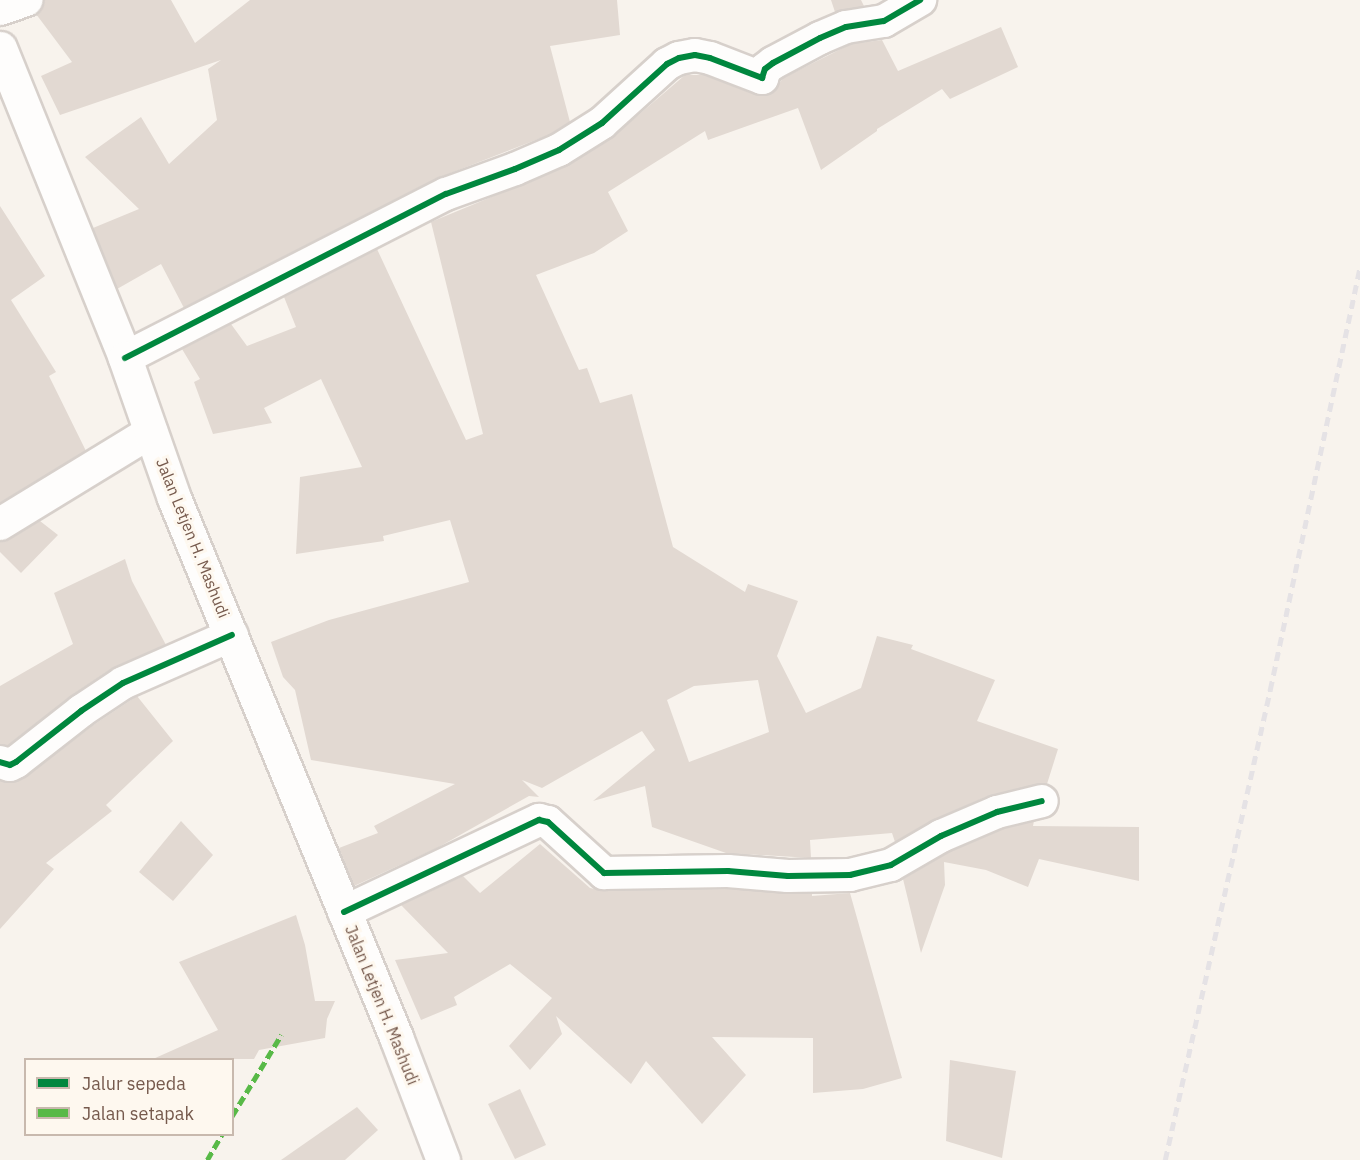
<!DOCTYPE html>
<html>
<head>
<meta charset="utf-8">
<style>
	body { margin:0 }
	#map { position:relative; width:1360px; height:1160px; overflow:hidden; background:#f8f3ed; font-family:"IBM Plex Sans",sans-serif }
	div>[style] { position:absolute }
	.building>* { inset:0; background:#e2d9d2 }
	.roads { filter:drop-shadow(2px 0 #d7d0cb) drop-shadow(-2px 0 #d7d0cb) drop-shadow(0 2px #d7d0cb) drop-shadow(0 -2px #d7d0cb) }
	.minor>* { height:32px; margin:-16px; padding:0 16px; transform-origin:16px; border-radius:16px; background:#fefdfc }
	.secondary>* { height:33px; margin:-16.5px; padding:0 16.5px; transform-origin:16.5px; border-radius:16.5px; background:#fefdfc }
	.rail>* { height:4.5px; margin-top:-2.25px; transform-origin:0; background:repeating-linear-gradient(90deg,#e5e2e5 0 9px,transparent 0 15px) }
	.quiet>* { height:4.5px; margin-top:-2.25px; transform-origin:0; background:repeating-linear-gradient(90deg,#58b947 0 9px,transparent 0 13.5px) }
	.cycleway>* { height:6px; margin:-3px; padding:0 3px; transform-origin:3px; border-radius:3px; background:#00873e }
	span { translate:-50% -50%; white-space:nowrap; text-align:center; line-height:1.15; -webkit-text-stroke:6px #fef8ef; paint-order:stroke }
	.street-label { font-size:16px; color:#765a4d }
	.legend { position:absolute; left:24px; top:1058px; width:210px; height:78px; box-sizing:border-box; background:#fef8ef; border:2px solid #c8b9ae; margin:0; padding:8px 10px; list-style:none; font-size:18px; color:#765a4d }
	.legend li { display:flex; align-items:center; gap:12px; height:30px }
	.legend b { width:30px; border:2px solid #c8b9ae }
</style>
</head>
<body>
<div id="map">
	<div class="building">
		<i style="clip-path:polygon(44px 0,171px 0,195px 43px,250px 0,617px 0,620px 35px,550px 46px,570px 122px,551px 134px,438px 178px,184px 308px,161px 264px,117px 289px,93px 228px,139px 209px,85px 157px,141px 117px,169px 164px,217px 120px,208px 69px,221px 60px,60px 115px,41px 76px,72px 62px,36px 14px)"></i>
		<i style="clip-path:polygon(831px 0,861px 0,864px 6px,835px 12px)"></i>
		<i style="clip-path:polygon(evenodd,1001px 27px,1018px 67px,950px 99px,942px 89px,877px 129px,877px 131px,821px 170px,798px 108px,708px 140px,705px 131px,608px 192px,628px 231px,594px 253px,536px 275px,579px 370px,587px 368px,600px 403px,632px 394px,673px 547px,745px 592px,748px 584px,798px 601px,777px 656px,806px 713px,861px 688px,877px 636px,913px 645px,911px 649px,995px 680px,977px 721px,1058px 749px,1047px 784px,990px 795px,934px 820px,895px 842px,892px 833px,810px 840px,811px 858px,726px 853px,652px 827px,645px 786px,593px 801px,655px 750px,642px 731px,542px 788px,522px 780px,539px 797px,529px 796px,437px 848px,354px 886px,339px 848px,378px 833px,374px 826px,455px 784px,311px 760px,295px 690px,283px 677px,271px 642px,329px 620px,469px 582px,450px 520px,383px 536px,384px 541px,296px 554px,300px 477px,362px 467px,321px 379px,264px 408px,272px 423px,213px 434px,194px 382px,200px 379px,182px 349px,231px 324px,247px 346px,296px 327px,284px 297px,377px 249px,466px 440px,483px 434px,431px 222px,568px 165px,614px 136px,685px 75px,705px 75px,764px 96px,774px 91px,783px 78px,851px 44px,882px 40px,898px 71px,1001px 27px,758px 680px,769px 732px,689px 762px,667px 700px,694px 686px,758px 680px)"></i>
		<i style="clip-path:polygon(0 206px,45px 276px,11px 300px,56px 372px,49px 376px,86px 451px,0 503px)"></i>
		<i style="clip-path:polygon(40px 521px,58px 535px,21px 573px,0 552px,0 542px,9px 539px)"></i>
		<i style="clip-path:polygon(125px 559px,132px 581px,166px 645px,113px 668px,70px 697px,8px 746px,0 745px,0 686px,73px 644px,54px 593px)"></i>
		<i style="clip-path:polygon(137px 696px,173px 741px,106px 805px,112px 811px,46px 863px,54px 869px,0 929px,0 781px,17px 781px,24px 778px,92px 726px)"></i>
		<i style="clip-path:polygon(181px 821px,213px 855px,173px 901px,139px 872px)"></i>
		<i style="clip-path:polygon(1034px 821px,1033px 826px,1139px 827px,1139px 881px,1039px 859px,1028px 887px,986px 870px,944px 862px,945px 885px,921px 953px,903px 879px,949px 852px,1003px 829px)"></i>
		<i style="clip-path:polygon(540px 844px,590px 888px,604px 891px,727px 889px,812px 894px,812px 896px,850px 893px,902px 1078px,863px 1089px,813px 1093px,813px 1038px,712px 1037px,746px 1075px,702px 1124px,646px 1061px,631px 1084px,556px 1016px,562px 1034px,530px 1070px,509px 1046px,552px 998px,510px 964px,454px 997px,457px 1005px,421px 1020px,395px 960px,448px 953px,401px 905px,463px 876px,480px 893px)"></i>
		<i style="clip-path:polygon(296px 915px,305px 945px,315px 1001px,335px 1001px,327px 1019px,325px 1038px,259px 1050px,254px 1059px,153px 1059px,218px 1030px,179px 962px)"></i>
		<i style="clip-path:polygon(950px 1060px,1016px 1071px,1002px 1158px,946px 1141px)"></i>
		<i style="clip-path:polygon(520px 1089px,546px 1145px,515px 1159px,488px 1104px)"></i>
		<i style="clip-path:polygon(357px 1107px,378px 1130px,345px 1160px,281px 1160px)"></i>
	</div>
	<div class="roads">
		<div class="minor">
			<i style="left:0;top:9px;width:28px;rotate:-19deg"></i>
			<i style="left:125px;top:358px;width:360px;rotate:-27.1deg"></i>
			<i style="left:446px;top:194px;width:73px;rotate:-19.9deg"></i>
			<i style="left:515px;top:169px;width:48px;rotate:-23.4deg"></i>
			<i style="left:559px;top:150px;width:51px;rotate:-32.1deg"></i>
			<i style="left:602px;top:123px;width:88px;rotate:-42.2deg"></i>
			<i style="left:667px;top:64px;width:13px;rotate:-27deg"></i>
			<i style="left:679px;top:58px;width:16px;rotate:-11deg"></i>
			<i style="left:695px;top:55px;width:15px;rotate:11deg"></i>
			<i style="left:710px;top:58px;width:56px;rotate:21deg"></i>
			<i style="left:762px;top:78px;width:9px;rotate:-72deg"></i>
			<i style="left:765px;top:69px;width:10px;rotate:-37deg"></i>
			<i style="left:773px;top:63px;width:53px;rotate:-28deg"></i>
			<i style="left:820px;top:38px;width:28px;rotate:-23deg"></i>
			<i style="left:846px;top:27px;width:38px;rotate:-9deg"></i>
			<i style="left:884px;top:21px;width:42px;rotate:-30.3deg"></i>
			<i style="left:0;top:524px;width:177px;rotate:-31.4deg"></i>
			<i style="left:0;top:762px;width:10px;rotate:17deg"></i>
			<i style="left:10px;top:765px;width:7px;rotate:-27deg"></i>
			<i style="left:16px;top:762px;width:83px;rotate:-38.1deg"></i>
			<i style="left:81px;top:711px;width:50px;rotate:-33.7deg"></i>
			<i style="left:123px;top:683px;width:119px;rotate:-23.8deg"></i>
			<i style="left:344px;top:912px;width:216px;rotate:-25.3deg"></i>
			<i style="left:539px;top:820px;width:9px;rotate:13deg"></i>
			<i style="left:548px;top:822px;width:76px;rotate:42.3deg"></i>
			<i style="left:604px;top:873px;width:124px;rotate:-0.9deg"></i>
			<i style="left:728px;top:871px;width:60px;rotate:4.8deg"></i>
			<i style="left:788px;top:876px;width:62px;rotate:-0.9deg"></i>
			<i style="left:850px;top:875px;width:42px;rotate:-13.7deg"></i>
			<i style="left:891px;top:865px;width:58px;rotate:-30.1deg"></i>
			<i style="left:941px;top:836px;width:61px;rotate:-23.2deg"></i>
			<i style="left:997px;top:812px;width:46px;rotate:-13.7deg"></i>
		</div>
		<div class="secondary">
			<i style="left:0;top:48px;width:334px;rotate:68deg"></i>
			<i style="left:125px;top:358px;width:148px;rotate:70.7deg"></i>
			<i style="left:174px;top:498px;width:583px;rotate:67.61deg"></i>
			<i style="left:396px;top:1037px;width:132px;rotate:69.1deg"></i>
		</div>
	</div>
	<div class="rail">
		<i style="left:1165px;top:1160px;width:482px;rotate:-77.4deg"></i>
		<i style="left:1270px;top:690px;width:433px;rotate:-78deg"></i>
	</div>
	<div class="quiet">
		<i style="left:232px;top:1116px;width:95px;rotate:-58.8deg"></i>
		<i style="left:207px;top:1160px;width:30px;rotate:-60deg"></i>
	</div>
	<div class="cycleway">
		<i style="left:125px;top:358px;width:360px;rotate:-27.1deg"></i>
		<i style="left:446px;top:194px;width:73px;rotate:-19.9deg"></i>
		<i style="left:515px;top:169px;width:48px;rotate:-23.4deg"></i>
		<i style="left:559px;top:150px;width:51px;rotate:-32.1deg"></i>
		<i style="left:602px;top:123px;width:88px;rotate:-42.2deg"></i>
		<i style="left:667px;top:64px;width:13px;rotate:-27deg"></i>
		<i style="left:679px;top:58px;width:16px;rotate:-11deg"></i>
		<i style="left:695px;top:55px;width:15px;rotate:11deg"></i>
		<i style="left:710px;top:58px;width:56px;rotate:21deg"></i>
		<i style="left:762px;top:78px;width:9px;rotate:-72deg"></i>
		<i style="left:765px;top:69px;width:10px;rotate:-37deg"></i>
		<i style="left:773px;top:63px;width:53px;rotate:-28deg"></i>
		<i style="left:820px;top:38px;width:28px;rotate:-23deg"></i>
		<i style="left:846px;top:27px;width:38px;rotate:-9deg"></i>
		<i style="left:884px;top:21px;width:42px;rotate:-30.3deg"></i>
		<i style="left:0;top:762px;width:10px;rotate:17deg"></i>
		<i style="left:10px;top:765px;width:7px;rotate:-27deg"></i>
		<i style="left:16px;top:762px;width:83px;rotate:-38.1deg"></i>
		<i style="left:81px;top:711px;width:50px;rotate:-33.7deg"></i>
		<i style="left:123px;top:683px;width:119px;rotate:-23.8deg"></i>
		<i style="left:344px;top:912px;width:216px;rotate:-25.3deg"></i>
		<i style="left:539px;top:820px;width:9px;rotate:13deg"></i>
		<i style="left:548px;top:822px;width:76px;rotate:42.3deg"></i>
		<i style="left:604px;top:873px;width:124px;rotate:-0.9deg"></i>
		<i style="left:728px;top:871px;width:60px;rotate:4.8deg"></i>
		<i style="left:788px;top:876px;width:62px;rotate:-0.9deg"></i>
		<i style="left:850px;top:875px;width:42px;rotate:-13.7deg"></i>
		<i style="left:891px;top:865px;width:58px;rotate:-30.1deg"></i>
		<i style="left:941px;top:836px;width:61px;rotate:-23.2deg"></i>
		<i style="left:997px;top:812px;width:46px;rotate:-13.7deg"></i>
	</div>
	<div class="street-label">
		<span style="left:193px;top:538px;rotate:68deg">Jalan Letjen H. Mashudi</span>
		<span style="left:382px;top:1005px;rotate:68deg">Jalan Letjen H. Mashudi</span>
	</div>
	<ul class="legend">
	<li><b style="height:8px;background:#00873e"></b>Jalur sepeda</li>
	<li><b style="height:8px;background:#58b947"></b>Jalan setapak</li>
	</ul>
</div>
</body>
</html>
